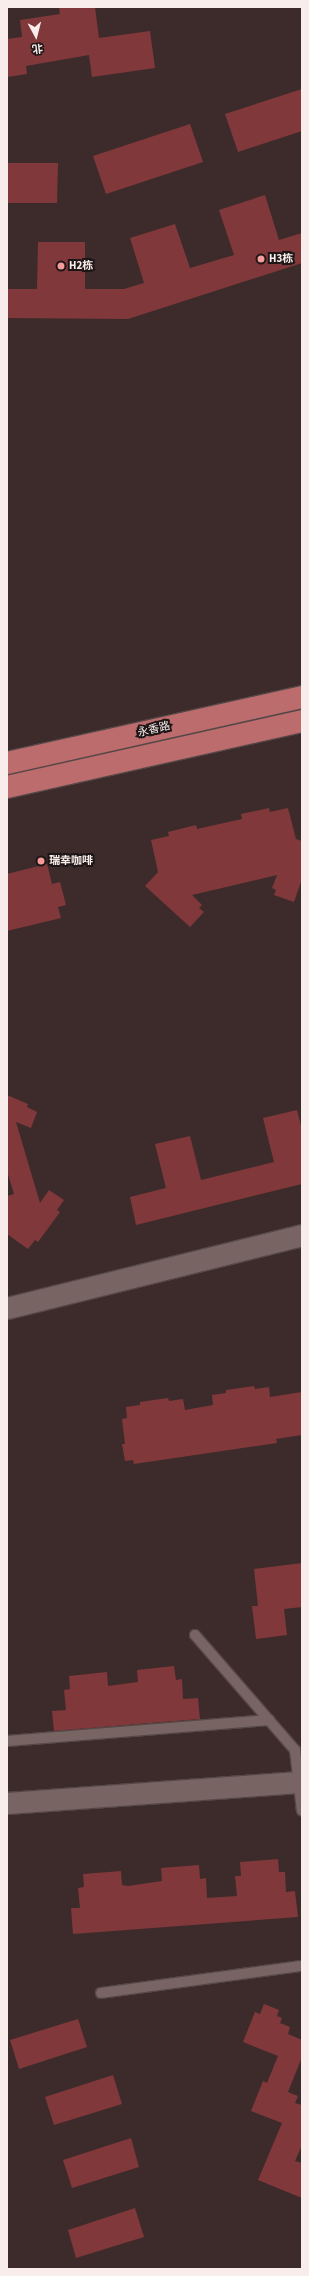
<!DOCTYPE html>
<html>
<head>
<meta charset="utf-8">
<style>
	body { margin:0 }
	#map { position:relative; width:309px; height:2276px; overflow:hidden; background:#3d2b2b; font-family:"Source Sans 3","Noto Sans SC",sans-serif }
	div>[style] { position:absolute }
	.building>* { inset:0; background:#81383a }
	.roads { filter:drop-shadow(1px 0 #564747) drop-shadow(-1px 0 #564747) drop-shadow(0 1px #564747) drop-shadow(0 -1px #564747) }
	.lane>* { height:10px; margin:-5px; padding:0 5px; transform-origin:5px; border-radius:5px; background:#786463 }
	.street>* { height:21px; margin:-10.5px; padding:0 10.5px; transform-origin:10.5px; border-radius:10.5px; background:#786463 }
	.primary>* { height:22px; margin:-11px; padding:0 11px; transform-origin:11px; border-radius:11px; background:#bd6c6d }
	.dots>* { width:11px; height:11px; translate:-50% -50%; box-sizing:border-box; border:2px solid #1e1616; border-radius:50% }
	span { translate:-50% -50%; white-space:nowrap; text-align:center; line-height:1.15; -webkit-text-stroke:4px #1e1616; paint-order:stroke }
	.poi-label { font-size:11px; color:#f9edec; font-weight:700 }
	.left { translate:0 -50%; text-align:left }
	.street-label { font-size:11px; color:#f9edec }
	.frame { position:absolute; inset:0; border:8px solid #f9edec; pointer-events:none }
	.north { position:absolute; left:16px; top:16px; width:40px; height:40px; -webkit-text-stroke:3px #1e1616; paint-order:stroke; rotate:173deg; font-size:11px; font-weight:700; line-height:16px; text-align:center; color:#f9edec }
	.north::after { content:''; display:block; margin:auto; width:14px; height:18px; background:#f9edec; clip-path:polygon(50% 0,100% 100%,50% 72%,0 100%) }
</style>
</head>
<body>
<div id="map">
	<div class="building">
		<i style="clip-path:polygon(59px 7px,95px 7px,99px 38px,150px 31px,155px 68px,92px 77px,89px 55px,26px 66px,27px 74px,7px 77px,7px 39px,22px 37px,20px 20px,60px 14px)"></i>
		<i style="clip-path:polygon(302px 89px,302px 131px,238px 152px,225px 114px)"></i>
		<i style="clip-path:polygon(190px 124px,203px 162px,106px 194px,93px 156px)"></i>
		<i style="clip-path:polygon(7px 163px,58px 163px,57px 203px,7px 203px)"></i>
		<i style="clip-path:polygon(265px 195px,279px 240px,302px 233px,302px 263px,128px 319px,7px 318px,7px 289px,37px 289px,38px 242px,85px 242px,85px 289px,124px 289px,144px 283px,130px 238px,175px 224px,190px 268px,234px 255px,219px 210px)"></i>
		<i style="clip-path:polygon(269px 808px,270px 812px,288px 808px,296px 839px,302px 841px,302px 879px,294px 902px,274px 895px,276px 890px,272px 888px,277px 875px,192px 895px,202px 905px,199px 908px,204px 912px,190px 927px,145px 886px,158px 872px,151px 840px,169px 836px,168px 832px,196px 825px,197px 829px,242px 819px,241px 814px)"></i>
		<i style="clip-path:polygon(47px 864px,52px 884px,60px 882px,66px 905px,58px 907px,61px 918px,7px 931px,7px 874px)"></i>
		<i style="clip-path:polygon(7px 1095px,28px 1104px,27px 1107px,37px 1112px,31px 1128px,16px 1122px,40px 1203px,49px 1190px,64px 1200px,57px 1210px,60px 1212px,38px 1242px,35px 1240px,28px 1249px,7px 1234px,7px 1196px,14px 1194px,7px 1171px)"></i>
		<i style="clip-path:polygon(297px 1110px,302px 1130px,302px 1184px,136px 1225px,130px 1197px,166px 1188px,155px 1144px,190px 1136px,201px 1180px,274px 1162px,263px 1118px)"></i>
		<i style="clip-path:polygon(254px 1386px,255px 1389px,269px 1387px,270px 1397px,302px 1392px,302px 1435px,276px 1439px,277px 1443px,134px 1464px,133px 1460px,125px 1461px,122px 1444px,125px 1444px,122px 1419px,127px 1418px,126px 1407px,140px 1405px,140px 1402px,168px 1398px,169px 1401px,183px 1399px,185px 1410px,213px 1405px,212px 1395px,226px 1393px,226px 1390px)"></i>
		<i style="clip-path:polygon(302px 1563px,302px 1607px,284px 1609px,287px 1635px,256px 1639px,252px 1606px,258px 1606px,254px 1569px)"></i>
		<i style="clip-path:polygon(174px 1666px,176px 1680px,182px 1679px,183px 1699px,198px 1698px,200px 1719px,54px 1731px,52px 1711px,66px 1710px,64px 1690px,70px 1689px,69px 1676px,107px 1672px,108px 1686px,138px 1682px,137px 1670px)"></i>
		<i style="clip-path:polygon(278px 1859px,279px 1872px,285px 1872px,286px 1892px,295px 1891px,298px 1917px,73px 1934px,71px 1908px,80px 1908px,78px 1888px,84px 1887px,83px 1874px,121px 1871px,122px 1885px,128px 1886px,162px 1881px,161px 1868px,199px 1865px,200px 1879px,206px 1878px,207px 1898px,237px 1896px,235px 1876px,241px 1876px,240px 1862px)"></i>
		<i style="clip-path:polygon(264px 2004px,279px 2010px,277px 2016px,282px 2018px,280px 2023px,290px 2027px,288px 2034px,302px 2040px,302px 2057px,288px 2092px,298px 2096px,295px 2103px,302px 2105px,302px 2145px,295px 2161px,302px 2163px,302px 2198px,258px 2180px,282px 2123px,251px 2111px,263px 2081px,267px 2083px,278px 2056px,243px 2042px,255px 2012px,260px 2014px)"></i>
		<i style="clip-path:polygon(78px 2019px,87px 2047px,19px 2069px,10px 2040px)"></i>
		<i style="clip-path:polygon(113px 2075px,122px 2104px,54px 2125px,45px 2097px)"></i>
		<i style="clip-path:polygon(131px 2138px,139px 2167px,72px 2188px,63px 2160px)"></i>
		<i style="clip-path:polygon(135px 2208px,144px 2237px,76px 2258px,68px 2230px)"></i>
	</div>
	<div class="roads">
		<div class="lane">
			<i style="left:195px;top:1635px;width:152px;rotate:49deg"></i>
			<i style="left:295px;top:1750px;width:61px;rotate:83.5deg"></i>
			<i style="left:7px;top:1741px;width:263px;rotate:-4.6deg"></i>
			<i style="left:101px;top:1993px;width:203px;rotate:-7.7deg"></i>
		</div>
		<div class="street">
			<i style="left:7px;top:1308px;width:304px;rotate:-13.9deg"></i>
			<i style="left:7px;top:1803px;width:296px;rotate:-4.1deg"></i>
		</div>
		<div class="primary">
			<i style="left:7px;top:763px;width:302px;rotate:-12.6deg"></i>
			<i style="left:7px;top:787px;width:302px;rotate:-12.6deg"></i>
		</div>
	</div>
	<div class="dots">
		<i style="left:261px;top:259px;background:#f59b9a"></i>
		<i style="left:61px;top:266px;background:#f59b9a"></i>
		<i style="left:41px;top:861px;background:#f59b9a"></i>
	</div>
	<div class="poi-label">
		<span class="left" style="left:269px;top:259px">H3栋</span>
		<span class="left" style="left:69px;top:266px">H2栋</span>
		<span class="left" style="left:49px;top:861px">瑞幸咖啡</span>
	</div>
	<div class="street-label">
		<span style="left:154px;top:730px;rotate:-13deg">永香路</span>
	</div>
	<div class="frame"></div>
	<div class="north">北</div>
</div>
</body>
</html>
